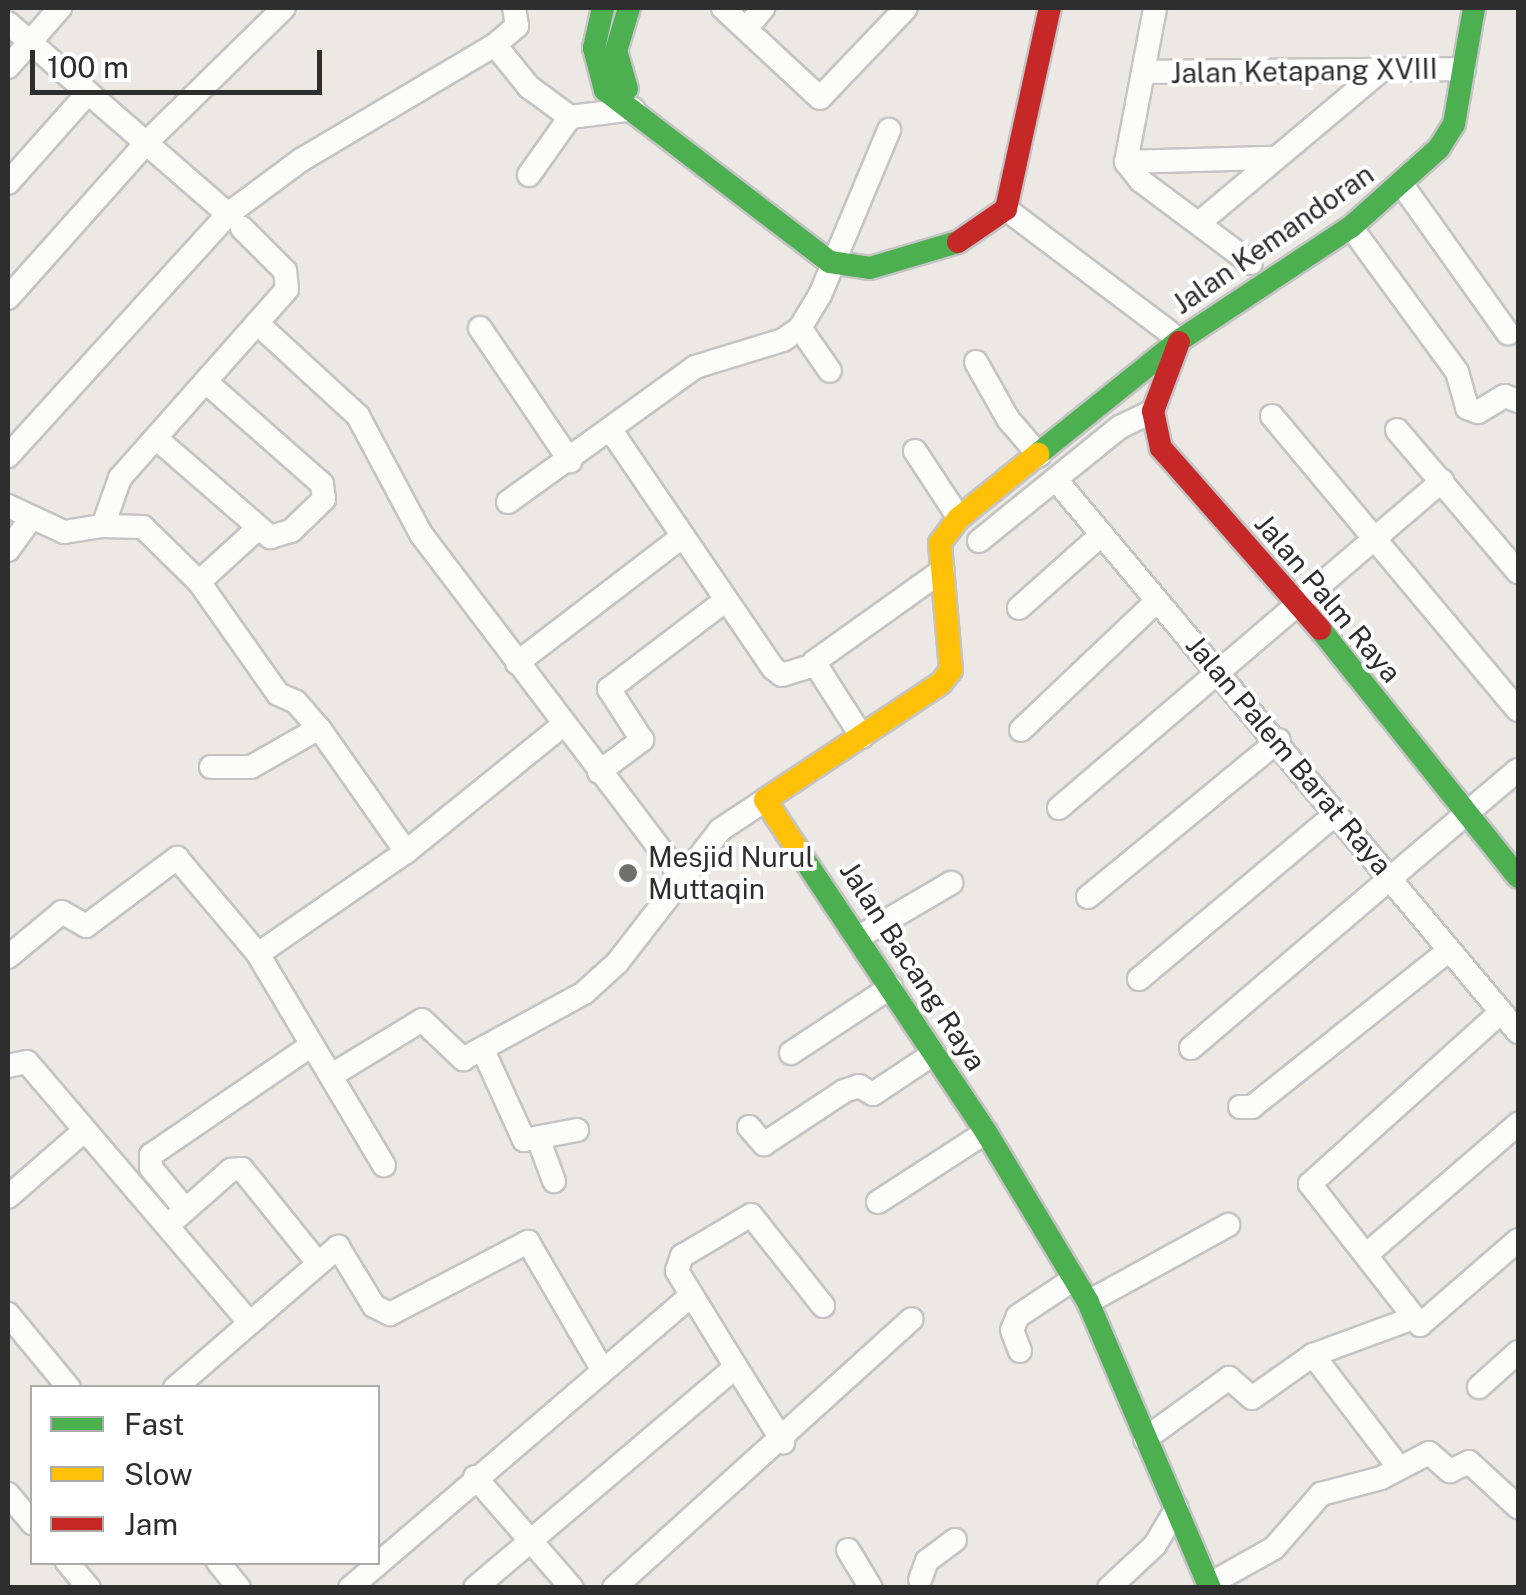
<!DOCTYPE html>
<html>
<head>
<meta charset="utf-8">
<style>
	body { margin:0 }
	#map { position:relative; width:1526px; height:1595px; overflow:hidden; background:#ece8e4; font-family:"Public Sans",sans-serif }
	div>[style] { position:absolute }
	.roads { filter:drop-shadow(2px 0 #c5c4c5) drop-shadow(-2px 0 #c5c4c5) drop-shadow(0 2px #c5c4c5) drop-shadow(0 -2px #c5c4c5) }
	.street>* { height:22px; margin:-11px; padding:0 11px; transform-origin:11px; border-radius:11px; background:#fcfcfb }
	.fast>* { height:22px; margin:-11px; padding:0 11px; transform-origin:11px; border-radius:11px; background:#4caf50 }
	.slow>* { height:22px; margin:-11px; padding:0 11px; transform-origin:11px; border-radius:11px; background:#ffc107 }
	.jam>* { height:22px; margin:-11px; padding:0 11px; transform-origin:11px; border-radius:11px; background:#c62828 }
	.dots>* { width:28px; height:28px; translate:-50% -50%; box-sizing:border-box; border:5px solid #fff; border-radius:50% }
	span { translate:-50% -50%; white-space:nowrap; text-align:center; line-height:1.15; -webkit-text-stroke:8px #fff; paint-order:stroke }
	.street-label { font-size:28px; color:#2e2e2e }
	.poi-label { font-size:28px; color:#2e2e2e }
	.left { translate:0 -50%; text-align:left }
	.frame { position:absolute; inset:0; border:10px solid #2e2e2e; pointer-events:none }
	.legend { position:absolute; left:30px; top:1385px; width:350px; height:180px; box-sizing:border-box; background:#fff; border:2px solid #ababab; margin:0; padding:12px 18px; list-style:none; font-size:30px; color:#2e2e2e }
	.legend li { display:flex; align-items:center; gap:20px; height:50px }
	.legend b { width:50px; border:2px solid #ababab }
	.scale { position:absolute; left:30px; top:50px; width:292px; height:45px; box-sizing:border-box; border:5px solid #2e2e2e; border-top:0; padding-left:12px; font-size:30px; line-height:35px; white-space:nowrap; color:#2e2e2e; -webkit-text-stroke:8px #fff; paint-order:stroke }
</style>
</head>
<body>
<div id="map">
	<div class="roads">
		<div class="street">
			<i style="left:723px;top:8px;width:132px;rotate:42.9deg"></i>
			<i style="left:820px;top:98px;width:124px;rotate:-46.3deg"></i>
			<i style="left:8px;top:23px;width:291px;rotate:41deg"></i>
			<i style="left:747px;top:28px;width:26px;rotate:-51deg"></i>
			<i style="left:495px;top:45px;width:29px;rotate:-41deg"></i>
			<i style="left:517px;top:26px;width:18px;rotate:-99deg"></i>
			<i style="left:8px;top:67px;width:79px;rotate:-48.6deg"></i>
			<i style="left:1144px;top:72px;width:320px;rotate:-0.5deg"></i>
			<i style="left:1126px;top:162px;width:24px;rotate:52deg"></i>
			<i style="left:1141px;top:181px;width:137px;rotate:36.7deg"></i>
			<i style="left:1126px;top:162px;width:157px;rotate:-79.3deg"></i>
			<i style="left:1126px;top:162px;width:147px;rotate:-1.6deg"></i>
			<i style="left:529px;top:175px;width:71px;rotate:-54.7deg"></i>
			<i style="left:8px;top:183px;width:118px;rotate:-48.4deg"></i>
			<i style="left:1403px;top:186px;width:181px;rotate:54.5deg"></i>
			<i style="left:1006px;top:209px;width:218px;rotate:37deg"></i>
			<i style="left:1199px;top:223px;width:236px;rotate:-40deg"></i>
			<i style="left:1351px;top:227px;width:180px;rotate:53.8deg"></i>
			<i style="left:1457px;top:372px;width:37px;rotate:74deg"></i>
			<i style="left:1467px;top:408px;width:12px;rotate:20deg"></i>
			<i style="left:1478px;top:412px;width:31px;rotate:-31deg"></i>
			<i style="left:1505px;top:396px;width:14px;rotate:21deg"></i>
			<i style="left:8px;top:298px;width:208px;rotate:-48.3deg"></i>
			<i style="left:146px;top:143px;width:193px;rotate:-44.4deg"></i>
			<i style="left:257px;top:323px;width:137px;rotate:42.6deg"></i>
			<i style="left:358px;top:416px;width:134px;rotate:61.9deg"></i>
			<i style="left:421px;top:534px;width:432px;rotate:52.8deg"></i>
			<i style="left:480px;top:328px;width:161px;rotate:55.9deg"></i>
			<i style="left:800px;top:328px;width:52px;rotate:55.1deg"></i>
			<i style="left:976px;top:362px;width:65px;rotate:60.7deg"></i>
			<i style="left:1008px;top:419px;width:48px;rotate:49.3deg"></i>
			<i style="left:1272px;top:416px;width:383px;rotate:50.1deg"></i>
			<i style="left:1397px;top:430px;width:187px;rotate:49.6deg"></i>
			<i style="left:612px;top:432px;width:286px;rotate:55.7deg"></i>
			<i style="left:773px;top:668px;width:11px;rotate:38deg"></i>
			<i style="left:782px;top:675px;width:34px;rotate:-17deg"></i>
			<i style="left:157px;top:439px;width:150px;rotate:40.9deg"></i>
			<i style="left:270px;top:537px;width:22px;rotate:-16deg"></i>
			<i style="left:291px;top:531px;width:46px;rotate:-44.1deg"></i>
			<i style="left:324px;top:499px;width:15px;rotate:-98deg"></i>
			<i style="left:322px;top:484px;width:154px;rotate:-138.7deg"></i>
			<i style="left:915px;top:451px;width:80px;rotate:56.7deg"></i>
			<i style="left:8px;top:456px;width:327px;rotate:-47.7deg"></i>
			<i style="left:228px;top:214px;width:91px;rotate:-36.5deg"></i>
			<i style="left:301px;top:160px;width:226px;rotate:-30.7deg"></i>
			<i style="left:495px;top:45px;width:54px;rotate:51deg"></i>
			<i style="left:529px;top:87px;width:51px;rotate:36.2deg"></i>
			<i style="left:570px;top:117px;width:64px;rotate:-7.1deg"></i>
			<i style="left:1057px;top:481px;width:718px;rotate:50.08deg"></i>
			<i style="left:508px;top:502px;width:231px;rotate:-35.8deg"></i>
			<i style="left:695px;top:367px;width:92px;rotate:-17.1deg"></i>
			<i style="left:783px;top:340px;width:21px;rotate:-35deg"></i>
			<i style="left:800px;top:328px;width:39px;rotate:-59deg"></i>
			<i style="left:820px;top:295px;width:179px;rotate:-67.3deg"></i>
			<i style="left:8px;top:506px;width:62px;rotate:24.9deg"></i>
			<i style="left:64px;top:532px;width:39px;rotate:-9deg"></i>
			<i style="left:103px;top:526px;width:51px;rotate:-70.5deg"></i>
			<i style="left:120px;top:478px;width:252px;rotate:-48.5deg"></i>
			<i style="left:287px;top:289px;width:18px;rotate:-96deg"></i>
			<i style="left:285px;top:271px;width:61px;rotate:-135deg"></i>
			<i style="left:103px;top:526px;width:40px;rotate:1.4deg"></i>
			<i style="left:143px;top:527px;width:78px;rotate:44.5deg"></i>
			<i style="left:199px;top:582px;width:137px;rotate:54.8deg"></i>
			<i style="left:278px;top:694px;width:20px;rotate:24deg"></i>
			<i style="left:296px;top:702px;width:35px;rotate:49deg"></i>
			<i style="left:319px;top:728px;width:151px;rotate:54.9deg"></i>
			<i style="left:979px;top:541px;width:181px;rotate:-39deg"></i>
			<i style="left:1120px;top:427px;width:37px;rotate:-26deg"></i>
			<i style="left:8px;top:550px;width:39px;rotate:-54deg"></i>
			<i style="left:199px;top:582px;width:77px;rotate:-42.4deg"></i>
			<i style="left:1019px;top:608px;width:111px;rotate:-41.7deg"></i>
			<i style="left:517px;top:663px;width:209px;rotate:-37.4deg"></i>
			<i style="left:1021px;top:730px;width:187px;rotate:-43.5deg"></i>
			<i style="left:862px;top:737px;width:89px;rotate:-122.6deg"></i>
			<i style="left:814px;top:662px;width:158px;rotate:-35.5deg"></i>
			<i style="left:211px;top:767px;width:40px"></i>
			<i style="left:251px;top:767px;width:78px;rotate:-29.8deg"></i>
			<i style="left:599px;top:772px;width:54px;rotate:-36.7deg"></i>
			<i style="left:642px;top:740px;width:61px;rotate:-122.9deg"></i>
			<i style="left:609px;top:689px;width:147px;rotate:-37.3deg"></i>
			<i style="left:1059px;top:808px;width:504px;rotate:-40.49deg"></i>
			<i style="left:1088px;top:897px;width:247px;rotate:-39.4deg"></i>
			<i style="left:859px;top:937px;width:107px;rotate:-30.4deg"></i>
			<i style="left:258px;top:954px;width:180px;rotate:-34.6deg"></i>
			<i style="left:406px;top:852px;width:202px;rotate:-39deg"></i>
			<i style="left:8px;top:957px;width:70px;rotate:-39.8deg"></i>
			<i style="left:62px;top:912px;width:28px;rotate:30deg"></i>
			<i style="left:86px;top:926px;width:114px;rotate:-36.8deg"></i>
			<i style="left:177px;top:858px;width:126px;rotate:49.8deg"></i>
			<i style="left:258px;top:954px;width:246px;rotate:59.2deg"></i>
			<i style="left:1139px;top:979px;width:258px;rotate:-40deg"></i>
			<i style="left:1501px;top:1012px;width:257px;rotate:138deg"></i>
			<i style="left:1310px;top:1184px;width:179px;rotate:52deg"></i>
			<i style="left:1420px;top:1325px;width:130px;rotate:-40.9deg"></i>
			<i style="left:1191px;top:1048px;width:429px;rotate:-40.4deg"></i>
			<i style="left:483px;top:1050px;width:99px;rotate:65.5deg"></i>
			<i style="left:524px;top:1140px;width:54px;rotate:-10.7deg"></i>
			<i style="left:791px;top:1053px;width:120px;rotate:-33.4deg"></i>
			<i style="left:8px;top:1066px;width:19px;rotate:-12deg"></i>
			<i style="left:27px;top:1062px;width:343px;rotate:49.5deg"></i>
			<i style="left:332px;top:1075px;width:105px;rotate:-31.4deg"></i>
			<i style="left:422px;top:1020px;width:57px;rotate:43.6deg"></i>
			<i style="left:463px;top:1059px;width:138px;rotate:-28.6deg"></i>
			<i style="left:584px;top:993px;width:45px;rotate:-42.3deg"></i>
			<i style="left:617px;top:963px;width:168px;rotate:-52.2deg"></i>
			<i style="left:720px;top:830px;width:54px;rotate:-33.7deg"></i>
			<i style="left:1240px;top:1107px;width:12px"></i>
			<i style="left:1252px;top:1107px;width:251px;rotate:-38.5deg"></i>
			<i style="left:749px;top:1127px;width:23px;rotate:49deg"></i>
			<i style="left:764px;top:1144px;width:96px;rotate:-33.5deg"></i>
			<i style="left:844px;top:1091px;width:16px;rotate:-18deg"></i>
			<i style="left:859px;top:1086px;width:16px;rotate:30deg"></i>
			<i style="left:873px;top:1094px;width:72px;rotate:-33.7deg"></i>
			<i style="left:539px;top:1141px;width:43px;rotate:69.4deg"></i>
			<i style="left:8px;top:1197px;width:101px;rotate:-41deg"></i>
			<i style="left:878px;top:1202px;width:129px;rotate:-32.9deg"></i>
			<i style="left:185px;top:1209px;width:53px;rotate:-129.7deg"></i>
			<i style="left:151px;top:1168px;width:13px;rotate:-90deg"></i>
			<i style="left:151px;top:1155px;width:193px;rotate:-34.4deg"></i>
			<i style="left:174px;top:1220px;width:76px;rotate:-41.3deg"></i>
			<i style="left:231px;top:1170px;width:11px;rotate:-5deg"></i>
			<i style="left:242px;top:1169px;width:119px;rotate:51.1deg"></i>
			<i style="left:1366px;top:1255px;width:201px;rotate:-40.8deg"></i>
			<i style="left:1088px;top:1302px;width:160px;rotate:-28.8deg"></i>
			<i style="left:8px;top:1314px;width:96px;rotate:50.5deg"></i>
			<i style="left:1020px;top:1351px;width:22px;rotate:-111deg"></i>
			<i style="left:1012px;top:1330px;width:15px;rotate:-67deg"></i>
			<i style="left:1018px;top:1316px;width:67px;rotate:-33.5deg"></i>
			<i style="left:1313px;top:1355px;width:142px;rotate:52.7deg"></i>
			<i style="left:736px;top:1367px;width:113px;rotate:-121.6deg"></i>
			<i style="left:677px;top:1271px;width:16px;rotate:-72deg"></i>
			<i style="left:682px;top:1256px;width:80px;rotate:-30.7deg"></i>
			<i style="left:751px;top:1215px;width:116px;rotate:51.6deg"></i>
			<i style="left:1479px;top:1387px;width:52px;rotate:-41.9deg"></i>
			<i style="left:175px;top:1388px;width:216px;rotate:-40.9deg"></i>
			<i style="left:338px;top:1247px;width:69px;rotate:58.6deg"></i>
			<i style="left:374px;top:1306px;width:18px;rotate:27deg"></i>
			<i style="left:390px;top:1314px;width:156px;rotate:-27.6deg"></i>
			<i style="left:528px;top:1242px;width:147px;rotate:59.8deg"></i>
			<i style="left:1145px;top:1439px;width:104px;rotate:-36deg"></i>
			<i style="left:1229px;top:1378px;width:30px;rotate:41deg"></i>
			<i style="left:1252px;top:1398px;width:75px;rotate:-35.2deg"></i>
			<i style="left:1313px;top:1355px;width:104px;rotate:-20.2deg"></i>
			<i style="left:475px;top:1477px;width:147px;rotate:48.9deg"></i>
			<i style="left:8px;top:1494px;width:38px;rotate:50deg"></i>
			<i style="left:848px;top:1550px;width:44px;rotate:58.8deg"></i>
			<i style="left:67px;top:1562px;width:34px;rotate:50deg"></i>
			<i style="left:218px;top:1562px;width:33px;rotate:51deg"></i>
			<i style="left:920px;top:1580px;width:20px;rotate:-70deg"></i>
			<i style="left:927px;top:1561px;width:35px;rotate:-37deg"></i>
			<i style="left:1208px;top:1585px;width:76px;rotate:-29.3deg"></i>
			<i style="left:1274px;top:1548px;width:72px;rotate:-49deg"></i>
			<i style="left:1321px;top:1494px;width:62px;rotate:-14.9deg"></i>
			<i style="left:1381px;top:1478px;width:54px;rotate:-27.5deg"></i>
			<i style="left:1429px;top:1453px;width:28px;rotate:41deg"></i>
			<i style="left:1450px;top:1471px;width:21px;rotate:-25deg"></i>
			<i style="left:1469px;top:1462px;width:67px;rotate:42.6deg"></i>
			<i style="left:350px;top:1588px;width:450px;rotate:-40.6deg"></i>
			<i style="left:475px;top:1588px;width:342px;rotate:-40.3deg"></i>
			<i style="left:736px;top:1367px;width:89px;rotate:57.9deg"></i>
			<i style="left:614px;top:1588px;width:401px;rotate:-42.1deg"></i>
			<i style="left:1109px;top:1588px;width:63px;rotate:-43.1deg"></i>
			<i style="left:1155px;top:1545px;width:43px;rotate:-59.3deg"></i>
		</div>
		<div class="fast">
			<i style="left:603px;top:8px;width:41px;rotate:102.7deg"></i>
			<i style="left:594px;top:48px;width:43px;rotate:75.3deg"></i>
			<i style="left:605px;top:90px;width:283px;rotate:37.4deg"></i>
			<i style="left:830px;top:262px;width:40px;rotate:8.5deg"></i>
			<i style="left:870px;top:268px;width:92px;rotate:-16.5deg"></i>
			<i style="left:627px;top:89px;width:40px;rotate:-106deg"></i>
			<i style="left:616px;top:51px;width:45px;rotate:-73.2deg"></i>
			<i style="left:1038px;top:454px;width:182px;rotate:-38.8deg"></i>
			<i style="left:1180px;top:340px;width:205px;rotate:-33.5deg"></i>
			<i style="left:1351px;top:227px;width:118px;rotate:-41.9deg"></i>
			<i style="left:1439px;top:148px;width:28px;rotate:-58deg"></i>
			<i style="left:1454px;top:124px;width:118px;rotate:-80.2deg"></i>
			<i style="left:1320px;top:629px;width:317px;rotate:51.4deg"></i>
			<i style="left:796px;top:847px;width:343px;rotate:56.3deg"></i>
			<i style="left:986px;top:1132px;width:198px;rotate:59deg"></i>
			<i style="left:1088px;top:1302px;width:311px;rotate:66.9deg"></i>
		</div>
		<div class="slow">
			<i style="left:796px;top:847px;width:56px;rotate:-123.4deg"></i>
			<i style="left:765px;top:800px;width:211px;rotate:-33.6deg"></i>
			<i style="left:941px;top:683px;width:16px;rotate:-52deg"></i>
			<i style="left:951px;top:670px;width:127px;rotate:-95deg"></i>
			<i style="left:940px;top:543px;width:31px;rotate:-53deg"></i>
			<i style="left:959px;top:518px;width:102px;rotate:-39deg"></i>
		</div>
		<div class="jam">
			<i style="left:958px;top:242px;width:58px;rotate:-34.5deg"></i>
			<i style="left:1006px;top:209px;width:206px;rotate:-77.7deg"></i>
			<i style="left:1179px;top:342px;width:74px;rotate:110.6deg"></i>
			<i style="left:1153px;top:411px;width:38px;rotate:78deg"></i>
			<i style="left:1161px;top:448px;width:241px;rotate:48.7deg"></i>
		</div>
	</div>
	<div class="dots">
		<i style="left:628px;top:873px;background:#706f6e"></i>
	</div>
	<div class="street-label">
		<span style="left:1304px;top:71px;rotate:-1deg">Jalan Ketapang XVIII</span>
		<span style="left:1273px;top:239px;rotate:-35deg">Jalan Kemandoran</span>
		<span style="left:1328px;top:598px;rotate:50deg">Jalan Palm Raya</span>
		<span style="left:1289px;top:755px;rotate:50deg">Jalan Palem Barat Raya</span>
		<span style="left:913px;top:966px;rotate:57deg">Jalan Bacang Raya</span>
	</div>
	<div class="poi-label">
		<span class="left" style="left:648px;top:873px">Mesjid Nurul<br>Muttaqin</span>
	</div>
	<div class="frame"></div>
	<ul class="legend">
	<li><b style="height:12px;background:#4caf50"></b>Fast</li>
	<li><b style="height:12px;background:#ffc107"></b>Slow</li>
	<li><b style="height:12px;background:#c62828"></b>Jam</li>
	</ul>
	<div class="scale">100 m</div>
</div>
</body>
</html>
